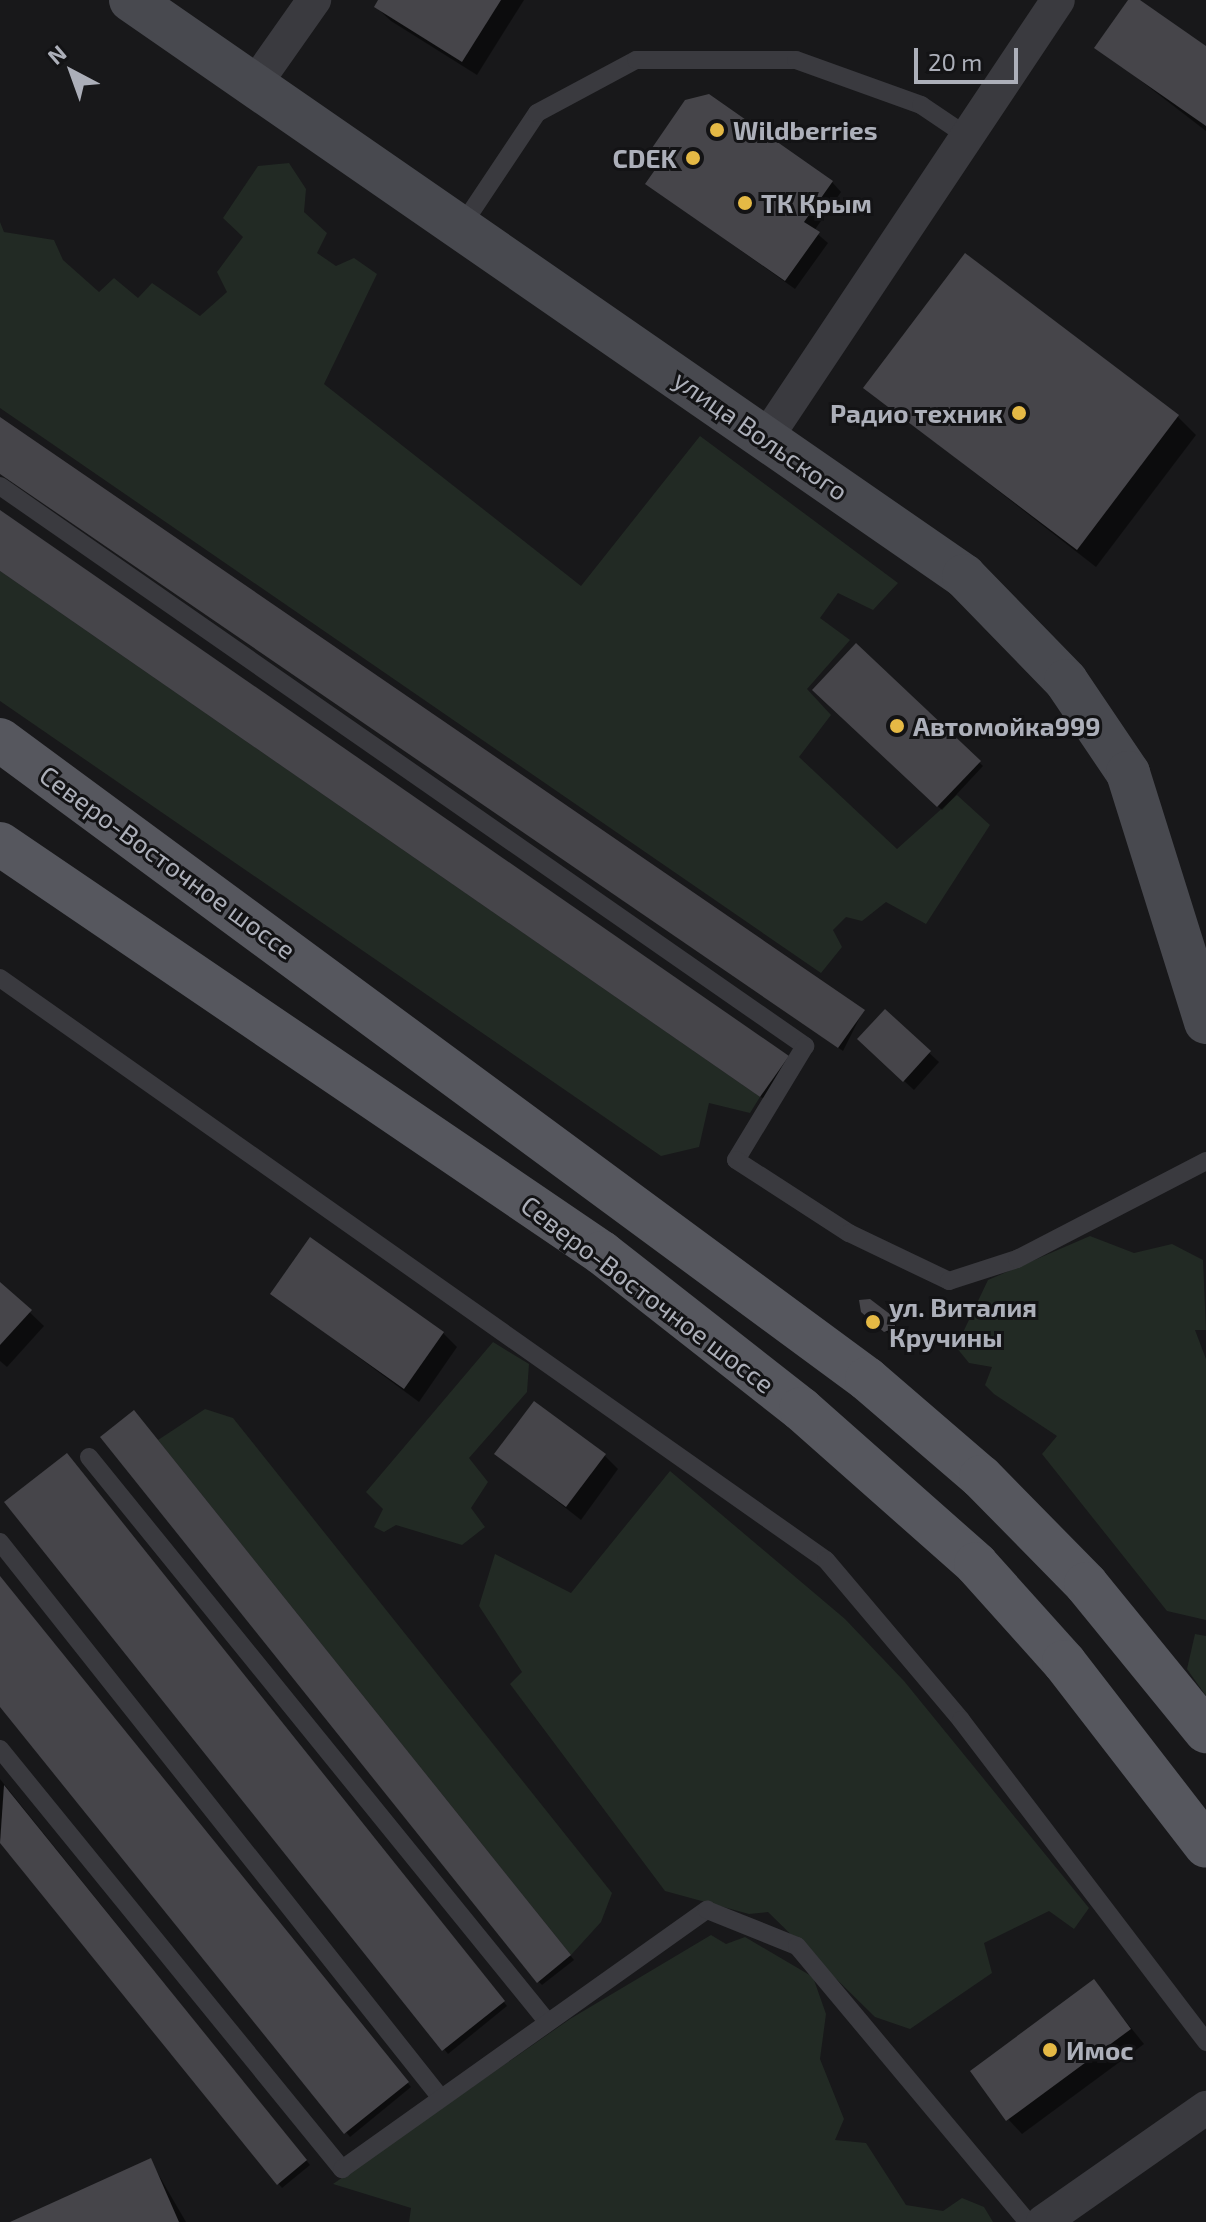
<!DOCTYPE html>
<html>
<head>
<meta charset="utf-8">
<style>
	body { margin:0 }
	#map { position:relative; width:1206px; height:2222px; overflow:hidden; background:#18181a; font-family:"Exo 2",sans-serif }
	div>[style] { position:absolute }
	.green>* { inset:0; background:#222a24 }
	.shadow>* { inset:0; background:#0007 }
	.building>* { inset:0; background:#46454a }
	.lane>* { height:18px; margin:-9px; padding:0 9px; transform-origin:9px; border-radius:9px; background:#3a3a3f }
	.street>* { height:34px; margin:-17px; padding:0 17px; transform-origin:17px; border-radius:17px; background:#3a3a3f }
	.secondary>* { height:44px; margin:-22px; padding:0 22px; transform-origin:22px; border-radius:22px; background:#48494f }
	.primary>* { height:44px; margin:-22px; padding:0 22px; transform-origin:22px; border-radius:22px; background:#56575e }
	.dots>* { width:22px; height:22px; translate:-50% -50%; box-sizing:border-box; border:4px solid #131315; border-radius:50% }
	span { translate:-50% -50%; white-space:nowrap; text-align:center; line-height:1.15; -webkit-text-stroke:6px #131315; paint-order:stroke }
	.poi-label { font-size:26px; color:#acafb9; font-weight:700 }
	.left { translate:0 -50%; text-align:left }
	.right { translate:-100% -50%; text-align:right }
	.street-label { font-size:26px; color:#acafb9 }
	.north { position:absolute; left:32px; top:32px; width:80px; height:80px; -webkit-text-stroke:6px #131315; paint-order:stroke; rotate:319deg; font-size:22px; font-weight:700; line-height:32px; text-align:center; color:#acafb9 }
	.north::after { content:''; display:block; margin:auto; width:28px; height:36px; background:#acafb9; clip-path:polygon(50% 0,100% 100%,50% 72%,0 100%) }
	.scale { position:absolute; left:914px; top:48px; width:104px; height:36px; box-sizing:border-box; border:4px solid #acafb9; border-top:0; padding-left:10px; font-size:24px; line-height:28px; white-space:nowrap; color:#acafb9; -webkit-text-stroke:6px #131315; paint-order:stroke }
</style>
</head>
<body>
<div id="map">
	<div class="green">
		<i style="clip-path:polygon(289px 163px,306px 189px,304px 212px,327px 233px,317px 253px,336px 266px,354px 258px,377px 274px,324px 384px,581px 586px,700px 436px,898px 583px,873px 610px,838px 593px,820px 618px,850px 640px,807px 689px,831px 715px,799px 757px,897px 849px,957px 795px,990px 825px,926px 924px,886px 902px,862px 921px,846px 917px,833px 930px,842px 947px,821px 973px,0 408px,0 222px,4px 232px,54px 240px,63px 260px,99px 292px,114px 278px,138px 298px,152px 283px,200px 316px,227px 292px,217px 272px,243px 237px,223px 218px,258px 166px)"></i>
		<i style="clip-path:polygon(0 571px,760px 1097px,750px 1113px,709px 1103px,699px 1147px,661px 1156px,0 701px)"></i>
		<i style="clip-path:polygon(1090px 1236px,1134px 1253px,1172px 1244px,1203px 1260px,1206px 1330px,1195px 1330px,1206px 1359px,1206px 1620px,1167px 1611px,1042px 1454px,1057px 1436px,994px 1394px,985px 1385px,992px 1367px,969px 1363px,956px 1347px,988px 1280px)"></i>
		<i style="clip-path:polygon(493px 1342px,529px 1364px,527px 1392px,469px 1458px,488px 1482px,471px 1508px,485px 1527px,462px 1545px,396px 1525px,384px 1532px,374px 1527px,383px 1509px,366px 1492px)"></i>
		<i style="clip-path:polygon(205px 1409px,233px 1418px,612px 1893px,601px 1922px,571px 1955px,158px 1440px)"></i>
		<i style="clip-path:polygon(670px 1471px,845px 1619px,904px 1681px,1089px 1908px,1074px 1929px,1049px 1911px,984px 1943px,992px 1973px,910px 2029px,875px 2017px,768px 1912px,749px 1914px,665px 1891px,510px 1684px,522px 1672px,479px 1606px,495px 1554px,571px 1593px)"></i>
		<i style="clip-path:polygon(1195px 1634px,1206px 1636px,1206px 1696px,1187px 1669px)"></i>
		<i style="clip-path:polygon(711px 1935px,726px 1944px,745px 1937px,813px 1977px,826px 2014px,820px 2059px,844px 2119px,835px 2140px,866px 2143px,906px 2205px,943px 2211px,962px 2198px,984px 2207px,993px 2222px,409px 2222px,411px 2208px,333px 2184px,570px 2019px)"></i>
	</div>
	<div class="shadow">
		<i style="clip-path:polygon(380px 0,524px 0,477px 75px,391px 21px,376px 7px)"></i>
		<i style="clip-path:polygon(1130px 0,1206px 49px,1206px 131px,1097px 47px)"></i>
		<i style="clip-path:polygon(654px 148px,832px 182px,841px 192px,814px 231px,828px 243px,795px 289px,647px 184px,665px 158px)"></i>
		<i style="clip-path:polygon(866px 388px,1178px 417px,1196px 435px,1096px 567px)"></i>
		<i style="clip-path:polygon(0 419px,863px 1011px,843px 1051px,0 473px)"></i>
		<i style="clip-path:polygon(0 513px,788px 1058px,765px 1100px,0 570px)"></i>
		<i style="clip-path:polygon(856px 646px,983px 766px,942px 810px,815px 690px)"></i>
		<i style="clip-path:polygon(885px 1012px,939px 1062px,914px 1090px,869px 1049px)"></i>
		<i style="clip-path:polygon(0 1284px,44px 1326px,7px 1367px,0 1361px)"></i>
		<i style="clip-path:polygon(273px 1294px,443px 1333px,457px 1347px,419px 1402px)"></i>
		<i style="clip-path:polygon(867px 1316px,894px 1319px,898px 1332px,890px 1335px)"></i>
		<i style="clip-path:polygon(138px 1417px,574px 1960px,542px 1985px,538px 1981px)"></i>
		<i style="clip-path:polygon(497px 1454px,604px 1455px,618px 1469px,581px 1520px)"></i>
		<i style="clip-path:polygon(71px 1459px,507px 2006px,448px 2054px,7px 1503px)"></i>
		<i style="clip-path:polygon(0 1578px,411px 2087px,350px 2137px,0 1704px)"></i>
		<i style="clip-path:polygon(0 1779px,310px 2165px,282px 2188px,0 1840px)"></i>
		<i style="clip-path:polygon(1094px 1982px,1144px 2044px,1022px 2134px,1008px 2119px)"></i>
		<i style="clip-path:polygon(150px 2160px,186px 2222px,15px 2222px)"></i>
	</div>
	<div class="building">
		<i style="clip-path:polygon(378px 0,501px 0,462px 62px,374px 7px)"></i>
		<i style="clip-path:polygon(1128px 0,1140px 0,1206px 46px,1206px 126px,1094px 48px)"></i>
		<i style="clip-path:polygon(709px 94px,833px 181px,804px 222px,820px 232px,785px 281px,645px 184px,664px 157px,652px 148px,685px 100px)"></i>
		<i style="clip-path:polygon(965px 253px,1179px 415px,1077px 550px,863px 388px)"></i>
		<i style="clip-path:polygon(0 417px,865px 1010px,838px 1048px,0 474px)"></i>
		<i style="clip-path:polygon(0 510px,789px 1056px,760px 1097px,0 571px)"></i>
		<i style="clip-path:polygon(856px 643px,981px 761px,937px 807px,812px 690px)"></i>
		<i style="clip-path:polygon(885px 1009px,931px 1051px,903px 1082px,857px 1039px)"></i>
		<i style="clip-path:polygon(310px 1237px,444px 1332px,404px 1389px,270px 1294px)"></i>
		<i style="clip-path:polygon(0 1282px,32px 1310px,0 1345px)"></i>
		<i style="clip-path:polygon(870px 1299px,895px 1318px,895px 1328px,884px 1332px,861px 1312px,859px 1300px)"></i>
		<i style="clip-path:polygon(534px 1401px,606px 1454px,566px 1507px,494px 1454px)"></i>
		<i style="clip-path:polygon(134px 1410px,571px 1955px,537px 1983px,100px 1437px)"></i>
		<i style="clip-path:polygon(67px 1453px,505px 2001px,442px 2051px,4px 1502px)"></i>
		<i style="clip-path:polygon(0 1576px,409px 2082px,344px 2134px,0 1707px)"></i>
		<i style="clip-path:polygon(4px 1785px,307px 2160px,277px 2185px,0 1843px)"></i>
		<i style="clip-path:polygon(1094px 1979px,1131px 2029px,1006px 2121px,970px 2071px)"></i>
		<i style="clip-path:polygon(151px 2158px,179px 2222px,10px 2222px)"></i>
	</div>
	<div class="lane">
		<i style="left:461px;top:227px;width:137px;rotate:-56.3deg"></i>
		<i style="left:537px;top:113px;width:112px;rotate:-28.2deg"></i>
		<i style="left:636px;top:60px;width:160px"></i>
		<i style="left:796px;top:60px;width:133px;rotate:19.8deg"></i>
		<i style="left:921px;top:105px;width:55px;rotate:34deg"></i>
		<i style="left:0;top:486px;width:981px;rotate:34.82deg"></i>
		<i style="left:805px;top:1046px;width:133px;rotate:121.2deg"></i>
		<i style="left:736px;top:1160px;width:135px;rotate:32.9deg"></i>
		<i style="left:849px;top:1233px;width:111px;rotate:25.6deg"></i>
		<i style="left:949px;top:1281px;width:71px;rotate:-17.9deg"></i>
		<i style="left:1017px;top:1259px;width:213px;rotate:-27.4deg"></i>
		<i style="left:0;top:978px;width:1010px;rotate:35.17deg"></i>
		<i style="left:826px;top:1560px;width:209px;rotate:49.8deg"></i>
		<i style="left:961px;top:1720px;width:405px;rotate:52.7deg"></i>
		<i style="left:89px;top:1457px;width:724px;rotate:50.94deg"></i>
		<i style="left:0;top:1542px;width:708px;rotate:51.59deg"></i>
		<i style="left:0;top:1749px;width:542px;rotate:50.84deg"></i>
		<i style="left:342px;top:2169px;width:448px;rotate:-35.4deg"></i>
		<i style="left:707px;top:1910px;width:97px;rotate:21.8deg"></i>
		<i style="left:797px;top:1946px;width:360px;rotate:50.1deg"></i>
	</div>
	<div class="street">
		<i style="left:255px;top:84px;width:103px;rotate:-54.9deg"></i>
		<i style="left:766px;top:438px;width:526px;rotate:-56.31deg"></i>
		<i style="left:1043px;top:2222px;width:199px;rotate:-35deg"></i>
	</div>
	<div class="secondary">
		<i style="left:131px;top:0;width:1013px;rotate:34.66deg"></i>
		<i style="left:964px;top:576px;width:146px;rotate:45.8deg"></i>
		<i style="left:1066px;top:681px;width:111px;rotate:56deg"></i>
		<i style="left:1128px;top:773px;width:261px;rotate:72.6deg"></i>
	</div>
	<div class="primary">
		<i style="left:0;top:740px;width:1077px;rotate:36.39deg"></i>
		<i style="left:867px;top:1379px;width:150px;rotate:40.7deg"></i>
		<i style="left:981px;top:1477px;width:150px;rotate:45.5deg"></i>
		<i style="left:1086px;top:1584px;width:190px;rotate:50.8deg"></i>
		<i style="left:0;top:844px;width:728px;rotate:34.19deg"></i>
		<i style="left:602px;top:1253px;width:253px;rotate:38.1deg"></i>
		<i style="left:801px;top:1409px;width:234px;rotate:41.5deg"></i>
		<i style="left:976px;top:1564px;width:132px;rotate:48.1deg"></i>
		<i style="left:1064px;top:1662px;width:232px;rotate:52.3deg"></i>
	</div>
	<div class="dots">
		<i style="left:717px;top:130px;background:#e5b945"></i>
		<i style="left:693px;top:158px;background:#e5b945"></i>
		<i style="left:745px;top:203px;background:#e5b945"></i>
		<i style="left:1019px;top:413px;background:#e5b945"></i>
		<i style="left:897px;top:726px;background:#e5b945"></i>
		<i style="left:873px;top:1322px;background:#e5b945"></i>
		<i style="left:1050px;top:2050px;background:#e5b945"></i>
	</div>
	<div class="poi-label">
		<span class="left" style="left:733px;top:130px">Wildberries</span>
		<span class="right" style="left:677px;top:158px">CDEK</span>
		<span class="left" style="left:761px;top:203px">ТК Крым</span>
		<span class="right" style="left:1003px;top:413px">Радио техник</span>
		<span class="left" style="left:913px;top:726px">Автомойка999</span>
		<span class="left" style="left:889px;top:1322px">ул. Виталия<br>Кручины</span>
		<span class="left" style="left:1066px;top:2050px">Имос</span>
	</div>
	<div class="street-label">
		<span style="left:761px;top:435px;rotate:35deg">улица Вольского</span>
		<span style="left:168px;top:862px;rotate:36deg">Северо-Восточное шоссе</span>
		<span style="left:648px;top:1294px;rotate:37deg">Северо-Восточное шоссе</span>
	</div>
	<div class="north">N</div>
	<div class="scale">20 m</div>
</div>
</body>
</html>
